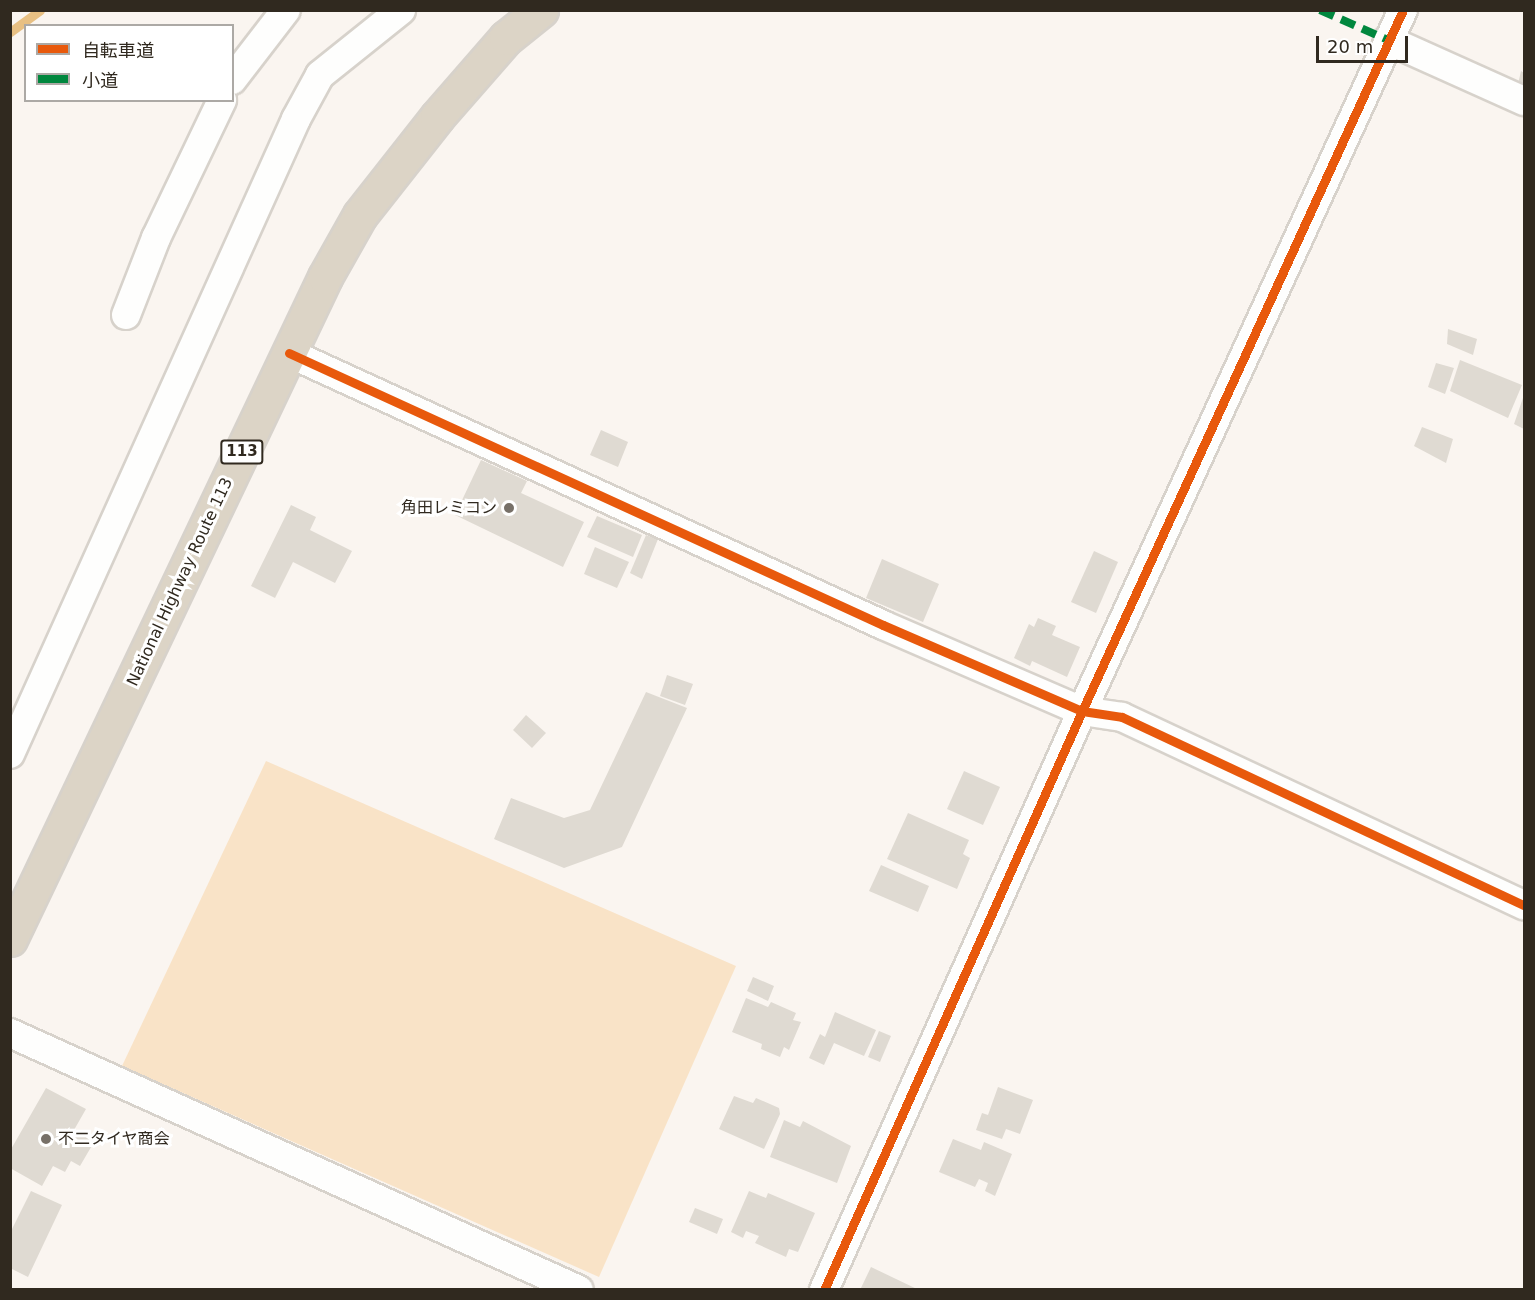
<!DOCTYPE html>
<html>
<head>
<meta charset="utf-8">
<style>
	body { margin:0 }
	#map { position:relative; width:1535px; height:1300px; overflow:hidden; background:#faf5f0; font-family:"DejaVu Sans","Noto Sans JP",sans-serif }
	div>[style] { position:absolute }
	.green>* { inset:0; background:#f9e3c7 }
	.stream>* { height:9px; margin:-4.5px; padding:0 4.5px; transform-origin:4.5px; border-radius:4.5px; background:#e8c083 }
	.building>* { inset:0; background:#dfdad2 }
	.roads { filter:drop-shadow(2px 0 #d7d2cb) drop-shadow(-2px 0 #d7d2cb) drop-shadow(0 2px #d7d2cb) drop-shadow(0 -2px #d7d2cb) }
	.street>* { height:28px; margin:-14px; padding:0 14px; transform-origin:14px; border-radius:14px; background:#fefefd }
	.highway>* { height:33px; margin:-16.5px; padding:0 16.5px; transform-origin:16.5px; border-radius:16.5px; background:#dcd4c6 }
	.quiet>* { height:8px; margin-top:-4px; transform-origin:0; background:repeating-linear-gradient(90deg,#00873e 0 15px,transparent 0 23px) }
	.cycleway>* { height:9px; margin:-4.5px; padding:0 4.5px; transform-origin:4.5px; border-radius:4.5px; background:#e8590c }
	.dots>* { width:16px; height:16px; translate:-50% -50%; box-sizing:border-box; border:3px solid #fff; border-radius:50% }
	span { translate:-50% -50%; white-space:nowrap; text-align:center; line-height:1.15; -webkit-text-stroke:6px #fff; paint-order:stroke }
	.shield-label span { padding:2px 4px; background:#fff; border:2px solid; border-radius:4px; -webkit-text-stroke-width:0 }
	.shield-label { font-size:15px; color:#30291f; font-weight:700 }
	.poi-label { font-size:16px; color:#30291f }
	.right { translate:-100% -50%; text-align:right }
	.left { translate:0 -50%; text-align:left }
	.street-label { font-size:16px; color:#30291f }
	.frame { position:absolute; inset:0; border:12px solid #30291f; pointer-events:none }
	.legend { position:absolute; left:24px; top:24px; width:210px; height:78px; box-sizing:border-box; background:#fff; border:2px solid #aca9a5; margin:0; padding:8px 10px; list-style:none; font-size:18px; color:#30291f }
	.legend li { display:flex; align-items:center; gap:12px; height:30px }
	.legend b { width:30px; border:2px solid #aca9a5 }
	.scale { position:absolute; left:1316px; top:36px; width:92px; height:27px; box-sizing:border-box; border:3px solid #30291f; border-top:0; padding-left:8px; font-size:18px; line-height:21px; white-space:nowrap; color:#30291f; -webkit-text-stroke:4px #fff; paint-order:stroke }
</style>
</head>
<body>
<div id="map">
	<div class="green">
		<i style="clip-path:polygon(266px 761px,736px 966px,599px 1277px,122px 1066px)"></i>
	</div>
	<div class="stream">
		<i style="left:10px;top:32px;width:37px;rotate:-36deg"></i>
	</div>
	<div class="building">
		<i style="clip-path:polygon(1521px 71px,1524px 73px,1524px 87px,1518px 84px)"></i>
		<i style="clip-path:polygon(1448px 329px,1477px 339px,1473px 355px,1447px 344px)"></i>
		<i style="clip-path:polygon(1460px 360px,1522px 385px,1508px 418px,1450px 391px)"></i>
		<i style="clip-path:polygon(1436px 363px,1454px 368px,1445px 394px,1428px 387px)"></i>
		<i style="clip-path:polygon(1524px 395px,1524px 429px,1514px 424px)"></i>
		<i style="clip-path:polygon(1422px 427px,1453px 439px,1446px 463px,1414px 446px)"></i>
		<i style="clip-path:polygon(601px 430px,628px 442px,618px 467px,590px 455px)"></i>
		<i style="clip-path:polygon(481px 460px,527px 481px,521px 493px,584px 522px,563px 567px,455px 515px)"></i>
		<i style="clip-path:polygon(291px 505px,316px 517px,310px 530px,352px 551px,335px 583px,293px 562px,275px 598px,251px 586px)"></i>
		<i style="clip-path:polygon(597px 516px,642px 535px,633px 557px,587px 537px)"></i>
		<i style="clip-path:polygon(646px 535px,658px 539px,642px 579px,630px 573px)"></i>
		<i style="clip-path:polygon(595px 547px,629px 562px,617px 588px,584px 574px)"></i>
		<i style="clip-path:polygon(1094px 551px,1118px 562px,1096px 613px,1071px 602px)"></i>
		<i style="clip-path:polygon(882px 559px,939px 584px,923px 622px,866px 598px)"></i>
		<i style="clip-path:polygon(1038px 618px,1056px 626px,1052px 635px,1080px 647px,1067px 677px,1032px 661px,1030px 666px,1014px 658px,1029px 624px,1034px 627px)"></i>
		<i style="clip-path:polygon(667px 675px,693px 684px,685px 705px,660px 696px)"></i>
		<i style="clip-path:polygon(646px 692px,687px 708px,622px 847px,564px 868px,494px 839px,511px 798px,564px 818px,590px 810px)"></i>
		<i style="clip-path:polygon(526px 715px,546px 733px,532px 748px,513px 730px)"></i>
		<i style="clip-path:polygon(964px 771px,1000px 787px,983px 825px,947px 809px)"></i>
		<i style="clip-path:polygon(908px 813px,969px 840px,963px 854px,970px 858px,957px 889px,887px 859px)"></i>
		<i style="clip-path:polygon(881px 865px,929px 886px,918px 912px,869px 891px)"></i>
		<i style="clip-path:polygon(753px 977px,774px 986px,768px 1001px,747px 991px)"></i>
		<i style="clip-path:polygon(746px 998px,768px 1007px,771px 1002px,796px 1013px,793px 1020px,801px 1022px,789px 1050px,784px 1047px,780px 1057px,761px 1049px,762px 1044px,732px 1032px)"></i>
		<i style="clip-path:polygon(835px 1012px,876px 1030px,864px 1056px,834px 1043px,824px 1065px,809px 1058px,820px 1034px,825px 1037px)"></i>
		<i style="clip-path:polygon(879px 1031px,891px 1036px,880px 1062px,868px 1057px)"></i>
		<i style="clip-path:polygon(998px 1087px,1033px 1100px,1020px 1134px,1006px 1129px,1002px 1139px,976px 1130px,982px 1113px,988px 1115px)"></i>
		<i style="clip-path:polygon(46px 1088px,86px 1109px,74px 1130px,94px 1142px,80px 1166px,71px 1161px,65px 1172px,53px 1166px,42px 1186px,10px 1168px,10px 1151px)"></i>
		<i style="clip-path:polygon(734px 1096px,753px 1103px,756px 1098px,779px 1108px,780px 1114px,764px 1149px,719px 1129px)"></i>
		<i style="clip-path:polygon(784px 1120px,800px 1127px,803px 1121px,851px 1146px,837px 1183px,770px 1157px)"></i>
		<i style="clip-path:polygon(953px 1139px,981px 1150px,984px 1142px,1012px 1154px,995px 1196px,985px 1191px,988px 1183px,979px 1179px,975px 1187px,939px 1172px)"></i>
		<i style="clip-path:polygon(31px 1191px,62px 1205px,28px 1277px,10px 1268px,10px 1233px)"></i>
		<i style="clip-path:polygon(749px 1191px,766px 1198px,768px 1193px,815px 1213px,798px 1252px,789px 1249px,786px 1257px,755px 1243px,759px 1236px,746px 1231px,743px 1238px,731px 1232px)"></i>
		<i style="clip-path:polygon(695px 1208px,723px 1219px,717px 1234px,689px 1222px)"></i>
		<i style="clip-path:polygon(871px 1267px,919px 1290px,860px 1290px)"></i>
	</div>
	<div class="roads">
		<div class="street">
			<i style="left:1388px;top:40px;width:149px;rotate:24.2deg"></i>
			<i style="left:232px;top:80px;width:88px;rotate:-52.4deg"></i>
			<i style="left:126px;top:315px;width:83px;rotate:-68.7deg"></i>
			<i style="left:156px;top:238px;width:153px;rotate:-64.4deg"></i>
			<i style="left:289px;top:353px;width:653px;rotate:24.6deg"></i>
			<i style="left:883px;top:625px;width:217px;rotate:23.4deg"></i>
			<i style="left:1082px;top:711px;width:40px;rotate:8.5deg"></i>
			<i style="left:1122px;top:717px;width:444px;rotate:25.1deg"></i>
			<i style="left:10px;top:754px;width:696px;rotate:-65.75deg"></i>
			<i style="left:296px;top:119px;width:50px;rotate:-61.4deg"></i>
			<i style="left:320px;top:75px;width:104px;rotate:-38.7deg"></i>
			<i style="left:10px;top:1033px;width:624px;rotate:24.31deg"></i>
			<i style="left:824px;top:1290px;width:634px;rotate:-65.98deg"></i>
			<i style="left:1082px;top:711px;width:771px;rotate:-65.4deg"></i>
		</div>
		<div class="highway">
			<i style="left:10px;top:939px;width:733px;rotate:-64.55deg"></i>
			<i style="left:325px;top:277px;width:71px;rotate:-60.6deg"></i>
			<i style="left:360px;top:215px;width:125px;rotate:-51.8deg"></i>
			<i style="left:437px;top:117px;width:105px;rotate:-48.9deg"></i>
			<i style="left:506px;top:38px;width:45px;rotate:-38.7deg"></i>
		</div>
	</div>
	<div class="quiet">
		<i style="left:1320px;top:10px;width:74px;rotate:23.8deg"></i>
	</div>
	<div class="cycleway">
		<i style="left:289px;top:353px;width:653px;rotate:24.6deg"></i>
		<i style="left:883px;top:625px;width:217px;rotate:23.4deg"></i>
		<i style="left:1082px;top:711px;width:40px;rotate:8.5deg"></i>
		<i style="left:1122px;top:717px;width:444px;rotate:25.1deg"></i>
		<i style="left:824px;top:1290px;width:634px;rotate:-65.98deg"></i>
		<i style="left:1082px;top:711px;width:771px;rotate:-65.4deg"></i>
	</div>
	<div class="dots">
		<i style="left:509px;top:508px;background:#777068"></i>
		<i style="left:46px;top:1139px;background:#777068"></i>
	</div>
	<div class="shield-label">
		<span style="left:242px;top:452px">113</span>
	</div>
	<div class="poi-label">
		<span class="right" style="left:497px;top:508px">角田レミコン</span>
		<span class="left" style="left:58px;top:1139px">不二タイヤ商会</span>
	</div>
	<div class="street-label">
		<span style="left:180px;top:582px;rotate:-65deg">National Highway Route 113</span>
	</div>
	<div class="frame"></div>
	<ul class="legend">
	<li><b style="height:8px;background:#e8590c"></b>自転車道</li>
	<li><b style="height:8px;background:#00873e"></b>小道</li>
	</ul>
	<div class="scale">20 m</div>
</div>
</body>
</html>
